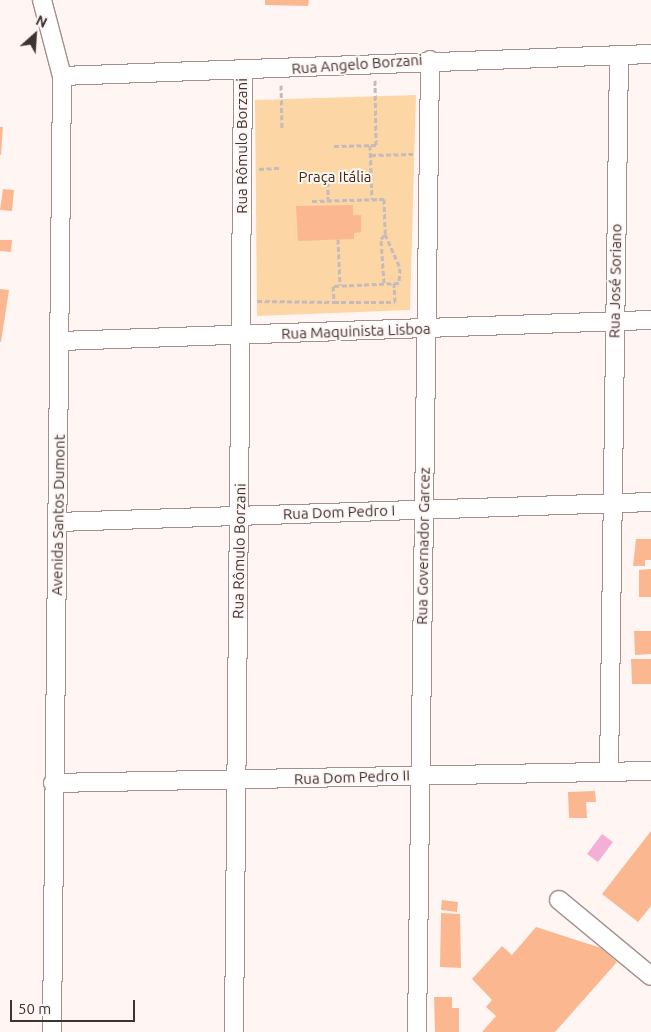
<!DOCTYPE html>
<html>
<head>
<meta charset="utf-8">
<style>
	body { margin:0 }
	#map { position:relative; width:651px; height:1032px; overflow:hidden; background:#fff6f4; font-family:Ubuntu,sans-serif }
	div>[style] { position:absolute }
	.green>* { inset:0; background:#fdd6a6 }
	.water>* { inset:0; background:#f4afd7 }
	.building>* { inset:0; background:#fbb790 }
	.path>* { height:3px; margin-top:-1.5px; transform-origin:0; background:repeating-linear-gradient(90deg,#c4bbba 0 5px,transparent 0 7.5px) }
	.roads { filter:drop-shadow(1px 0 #a38f8c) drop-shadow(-1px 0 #a38f8c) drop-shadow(0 1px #a38f8c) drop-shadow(0 -1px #a38f8c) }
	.minor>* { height:18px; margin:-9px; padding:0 9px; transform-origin:9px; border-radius:9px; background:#fff }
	span { translate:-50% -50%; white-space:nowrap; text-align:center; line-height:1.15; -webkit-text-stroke:4px #fff6f4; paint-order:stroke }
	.street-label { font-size:15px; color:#3c3433 }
	.park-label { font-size:15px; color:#3f2b10 }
	.north { position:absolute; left:10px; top:10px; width:50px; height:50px; -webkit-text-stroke:4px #fff6f4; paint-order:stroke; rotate:26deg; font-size:14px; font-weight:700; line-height:20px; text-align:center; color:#3c3433 }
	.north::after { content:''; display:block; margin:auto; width:18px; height:22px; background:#3c3433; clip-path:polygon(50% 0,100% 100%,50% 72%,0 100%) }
	.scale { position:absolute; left:10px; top:1000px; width:125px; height:22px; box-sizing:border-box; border:2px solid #3c3433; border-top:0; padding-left:6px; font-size:15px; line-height:18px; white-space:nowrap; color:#3c3433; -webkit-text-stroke:4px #fff6f4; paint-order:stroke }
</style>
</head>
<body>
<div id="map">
	<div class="green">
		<i style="clip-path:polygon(416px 95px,410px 310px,257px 316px,255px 100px)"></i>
	</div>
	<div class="water">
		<i style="clip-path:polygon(602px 834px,613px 842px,598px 862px,587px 854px)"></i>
	</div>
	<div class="building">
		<i style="clip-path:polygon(265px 0,309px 0,308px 6px,265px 5px)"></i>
		<i style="clip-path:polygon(0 127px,3px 127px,1px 155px,0 155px)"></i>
		<i style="clip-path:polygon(3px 189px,14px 190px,12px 211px,0 210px)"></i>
		<i style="clip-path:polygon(353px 205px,353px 215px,361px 215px,361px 232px,354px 233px,354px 239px,298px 241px,296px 206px)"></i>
		<i style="clip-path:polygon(0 240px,12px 240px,11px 252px,0 251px)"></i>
		<i style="clip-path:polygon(0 289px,9px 290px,1px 342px,0 342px)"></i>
		<i style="clip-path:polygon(636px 539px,651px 539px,651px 560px,645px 560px,645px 566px,633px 566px)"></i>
		<i style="clip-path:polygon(651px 569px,651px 597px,639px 597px,639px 570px)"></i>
		<i style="clip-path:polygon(634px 631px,651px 631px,651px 654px,635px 655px)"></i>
		<i style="clip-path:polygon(631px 659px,651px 659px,651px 684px,632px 684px)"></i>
		<i style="clip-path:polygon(595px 791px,596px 802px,586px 802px,587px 818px,569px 818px,568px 792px)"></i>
		<i style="clip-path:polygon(651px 831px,651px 906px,638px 922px,602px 894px)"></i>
		<i style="clip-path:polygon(442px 900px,458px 902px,457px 912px,441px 910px)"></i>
		<i style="clip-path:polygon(441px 913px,460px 914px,461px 968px,440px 967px)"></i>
		<i style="clip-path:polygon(536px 927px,601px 948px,617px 962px,555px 1032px,482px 1032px,496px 1016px,486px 1007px,492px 1000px,472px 979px,502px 946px,512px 955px)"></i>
		<i style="clip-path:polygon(434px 997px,452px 997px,452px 1008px,459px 1008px,459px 1032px,435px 1032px)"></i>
	</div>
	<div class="path">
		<i style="left:281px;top:85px;width:43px;rotate:88.7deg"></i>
		<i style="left:370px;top:145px;width:54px;rotate:87.9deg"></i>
		<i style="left:334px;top:146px;width:42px;rotate:-1.4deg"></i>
		<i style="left:376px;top:145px;width:65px;rotate:-90.9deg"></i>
		<i style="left:371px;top:155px;width:42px;rotate:-1.4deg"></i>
		<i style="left:259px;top:169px;width:22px;rotate:-3deg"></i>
		<i style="left:328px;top:174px;width:26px;rotate:90deg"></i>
		<i style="left:312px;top:201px;width:72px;rotate:-1.6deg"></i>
		<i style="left:384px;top:199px;width:35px;rotate:88deg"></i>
		<i style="left:385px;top:234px;width:37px;rotate:66deg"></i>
		<i style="left:400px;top:268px;width:15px;rotate:94deg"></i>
		<i style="left:399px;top:283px;width:66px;rotate:177.4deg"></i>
		<i style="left:333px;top:286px;width:16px;rotate:86deg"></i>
		<i style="left:334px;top:302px;width:61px"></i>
		<i style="left:395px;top:302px;width:19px;rotate:-93deg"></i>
		<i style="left:338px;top:239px;width:46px;rotate:87.5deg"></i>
		<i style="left:384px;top:283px;width:44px;rotate:-93.9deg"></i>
		<i style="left:381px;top:239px;width:6px;rotate:-51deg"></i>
		<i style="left:257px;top:301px;width:77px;rotate:0.7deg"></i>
	</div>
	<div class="roads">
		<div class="minor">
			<i style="left:42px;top:0;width:79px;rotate:75.3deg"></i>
			<i style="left:62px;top:76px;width:956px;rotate:90.6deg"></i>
			<i style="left:62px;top:76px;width:589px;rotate:-2.14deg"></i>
			<i style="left:61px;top:341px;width:590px;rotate:-2.04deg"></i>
			<i style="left:58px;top:522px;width:593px;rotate:-1.93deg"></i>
			<i style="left:609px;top:772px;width:715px;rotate:-89.2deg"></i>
			<i style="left:53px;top:783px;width:598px;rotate:-1.15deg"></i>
			<i style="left:559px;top:900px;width:119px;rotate:39.6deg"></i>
			<i style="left:234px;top:1032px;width:963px;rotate:-89.46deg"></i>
			<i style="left:417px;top:1032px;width:972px;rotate:-89.23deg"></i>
		</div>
	</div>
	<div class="street-label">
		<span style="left:357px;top:64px;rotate:-4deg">Rua Angelo Borzani</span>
		<span style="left:242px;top:146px;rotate:-90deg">Rua Rômulo Borzani</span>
		<span style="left:615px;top:281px;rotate:-89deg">Rua José Soriano</span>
		<span style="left:356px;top:331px;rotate:-2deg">Rua Maquinista Lisboa</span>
		<span style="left:339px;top:512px;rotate:-2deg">Rua Dom Pedro I</span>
		<span style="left:58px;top:515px;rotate:-89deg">Avenida Santos Dumont</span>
		<span style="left:423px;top:546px;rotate:-89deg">Rua Governador Garcez</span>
		<span style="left:239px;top:551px;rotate:-89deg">Rua Rômulo Borzani</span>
		<span style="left:352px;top:777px;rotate:-2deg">Rua Dom Pedro II</span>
	</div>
	<div class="park-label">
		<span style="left:335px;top:177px">Praça Itália</span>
	</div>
	<div class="north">N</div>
	<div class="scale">50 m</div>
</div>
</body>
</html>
